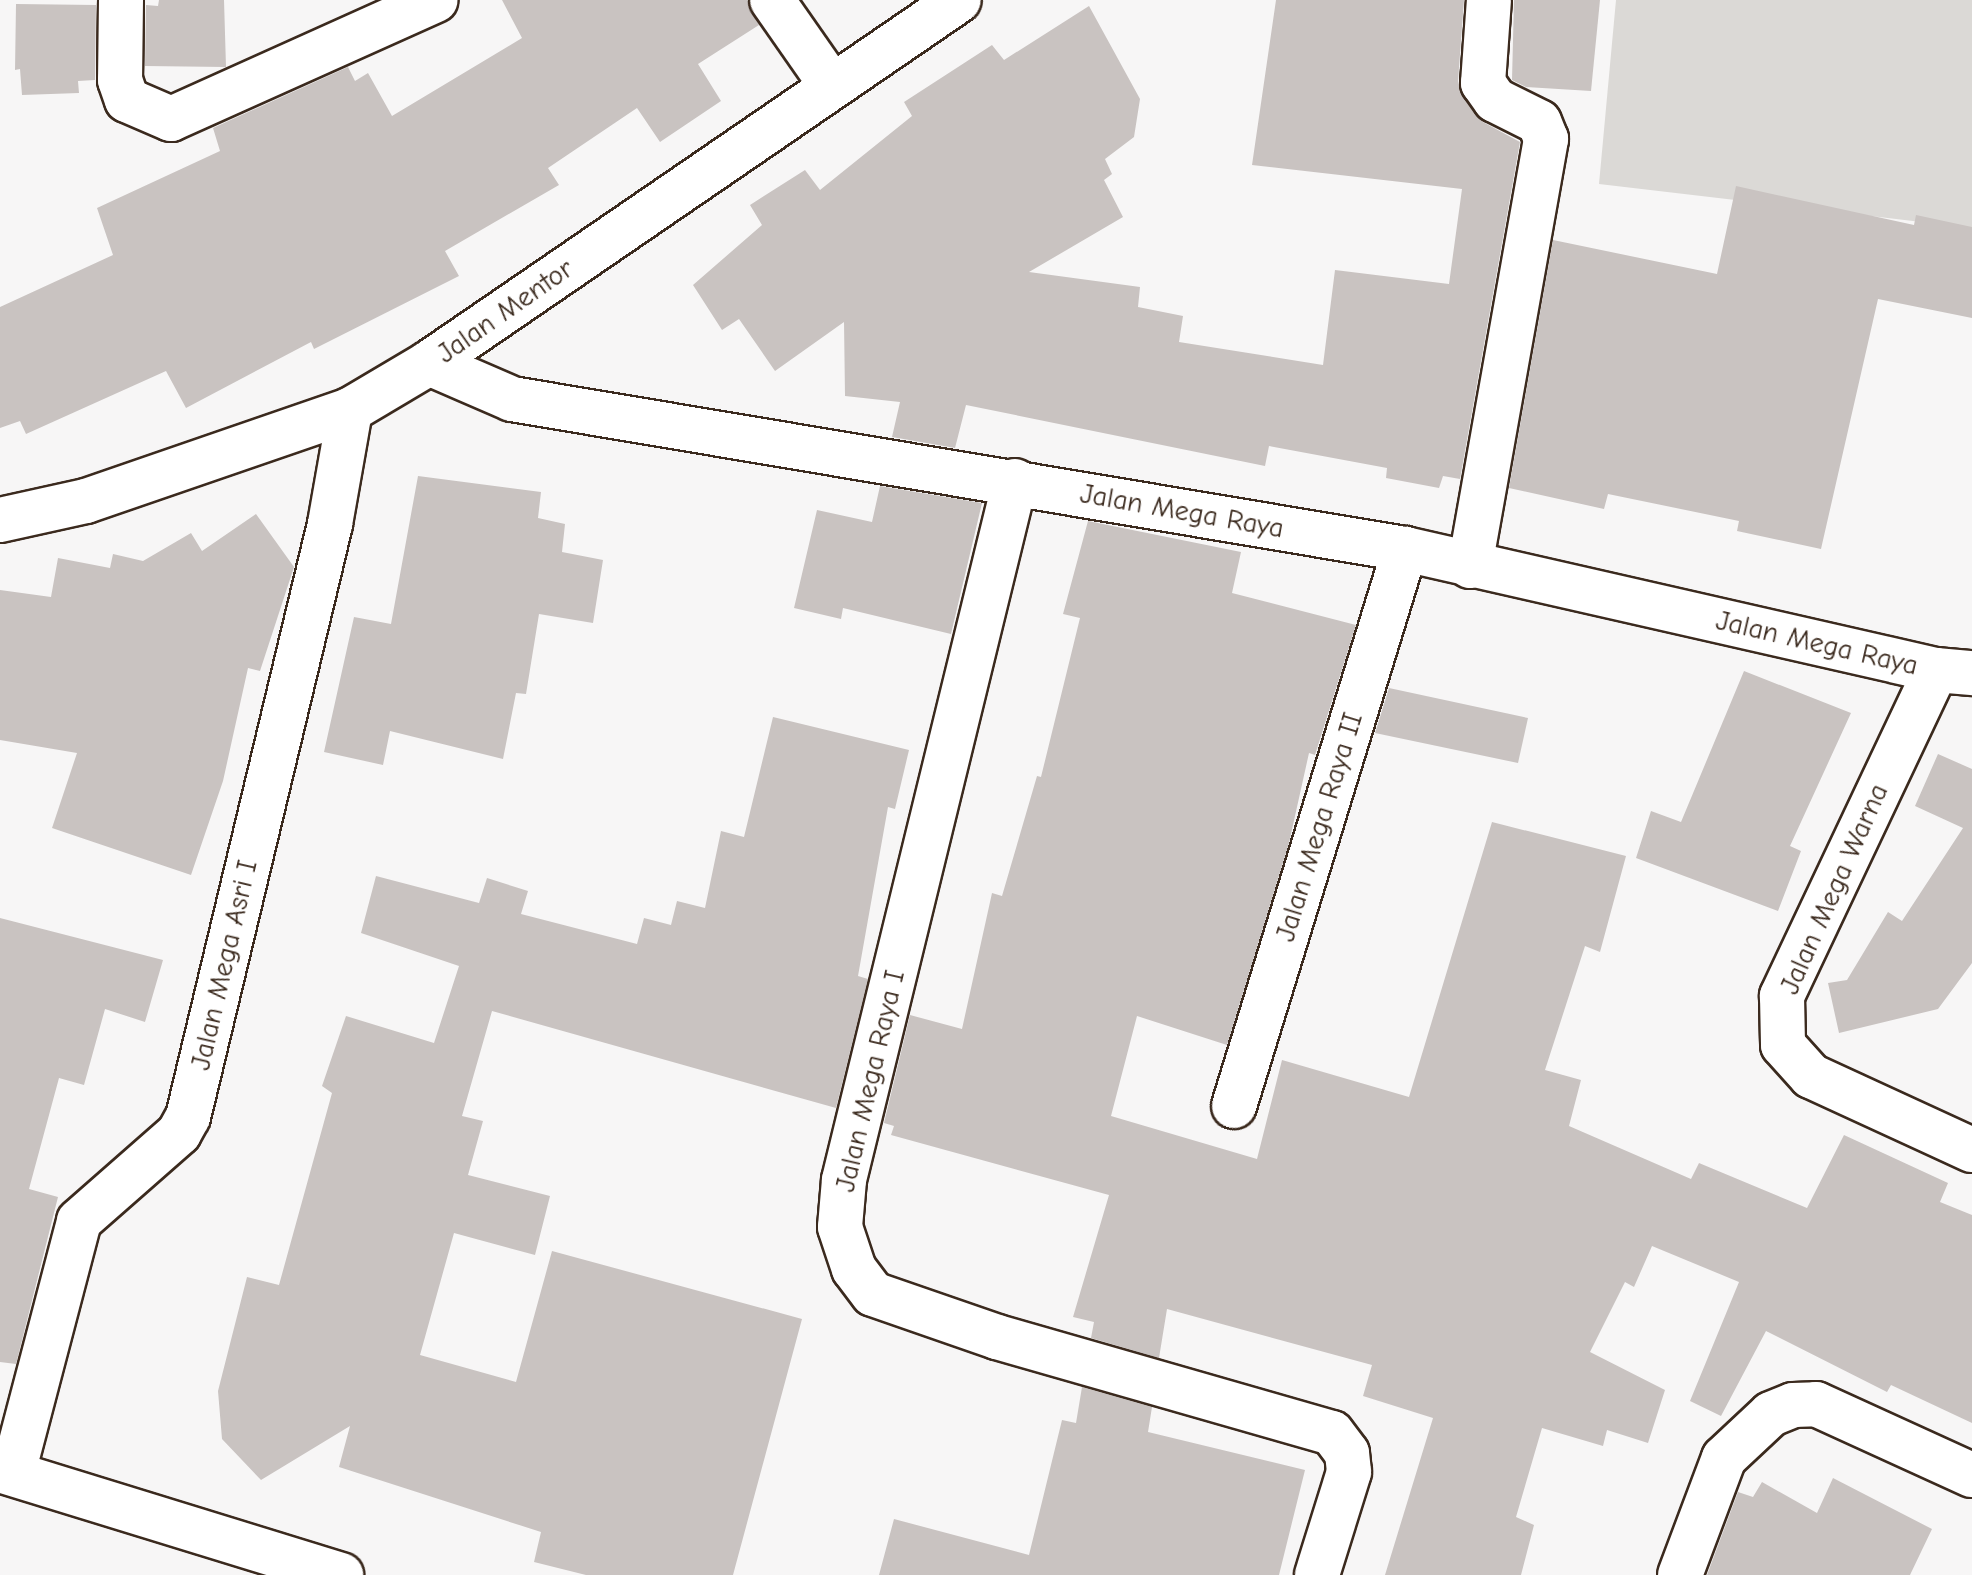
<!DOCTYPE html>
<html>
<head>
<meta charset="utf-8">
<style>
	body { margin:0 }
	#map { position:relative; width:1972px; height:1575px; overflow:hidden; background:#f7f6f6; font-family:"Comic Neue",sans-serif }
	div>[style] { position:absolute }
	.green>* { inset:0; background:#dbd9d6 }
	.building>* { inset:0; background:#c9c3c1 }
	.roads { filter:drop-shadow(2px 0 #3b2a1e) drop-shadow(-2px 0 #3b2a1e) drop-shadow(0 2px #3b2a1e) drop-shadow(0 -2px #3b2a1e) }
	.minor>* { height:44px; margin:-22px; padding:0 22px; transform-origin:22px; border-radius:22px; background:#fff }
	span { translate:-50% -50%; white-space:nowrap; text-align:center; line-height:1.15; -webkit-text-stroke:8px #fff; paint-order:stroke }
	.street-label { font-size:28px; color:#3b2a1e }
</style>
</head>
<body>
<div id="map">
	<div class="green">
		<i style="clip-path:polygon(1616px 0,1972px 0,1972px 228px,1599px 184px)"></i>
	</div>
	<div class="building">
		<i style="clip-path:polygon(159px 0,224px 0,226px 67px,145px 66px,146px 5px,158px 6px)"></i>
		<i style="clip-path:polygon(502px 0,747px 0,759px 25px,698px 64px,721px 101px,660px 142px,637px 108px,548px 168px,559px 185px,445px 251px,459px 276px,314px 349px,311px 342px,186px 408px,166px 371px,26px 434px,20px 421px,0 428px,0 307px,113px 255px,97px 208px,220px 151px,213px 128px,348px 67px,355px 81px,368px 73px,392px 116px,522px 38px)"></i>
		<i style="clip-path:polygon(1276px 0,1464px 0,1458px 81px,1462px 96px,1483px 122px,1520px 142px,1460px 479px,1443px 476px,1439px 488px,1386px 478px,1387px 468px,1269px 446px,1265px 466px,966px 405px,955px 448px,892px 437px,900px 402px,845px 396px,844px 322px,775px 371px,739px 319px,722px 330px,693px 285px,762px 225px,750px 205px,805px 170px,820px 190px,912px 116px,904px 102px,992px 45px,1004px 60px,1089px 6px,1140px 99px,1134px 137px,1105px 159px,1112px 174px,1104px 180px,1123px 217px,1029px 272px,1140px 287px,1138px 307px,1183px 316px,1179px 342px,1323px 365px,1335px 270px,1449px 284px,1462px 189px,1252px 165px)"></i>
		<i style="clip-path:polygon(1514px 0,1600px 0,1591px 91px,1526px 87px,1512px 80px)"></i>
		<i style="clip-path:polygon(16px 4px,96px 5px,95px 80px,78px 81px,79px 93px,22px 95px,20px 69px,15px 70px)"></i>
		<i style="clip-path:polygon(1736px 186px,1914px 225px,1916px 215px,1972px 227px,1972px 318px,1878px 299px,1821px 549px,1737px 531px,1739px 521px,1608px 494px,1604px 509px,1509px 488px,1553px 240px,1717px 274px)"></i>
		<i style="clip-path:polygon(418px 476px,541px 492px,538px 518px,565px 524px,562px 552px,603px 560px,593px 623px,539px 614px,526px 694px,516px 693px,503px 759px,390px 731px,383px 765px,324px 752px,354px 617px,391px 624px)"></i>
		<i style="clip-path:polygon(880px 486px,982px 503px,951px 634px,843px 608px,841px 619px,794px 608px,817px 510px,872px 522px)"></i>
		<i style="clip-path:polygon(256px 514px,294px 567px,260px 671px,248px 668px,223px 781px,191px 875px,52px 828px,77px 753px,0 740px,0 590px,51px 597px,58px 558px,110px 568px,113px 554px,143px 561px,191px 533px,202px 551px)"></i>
		<i style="clip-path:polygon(1088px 521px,1241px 552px,1232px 593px,1356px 625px,1315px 755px,1309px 753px,1289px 843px,1227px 1045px,1137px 1016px,1111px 1116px,1257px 1159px,1282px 1060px,1409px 1097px,1492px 822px,1626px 856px,1600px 952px,1585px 946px,1545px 1070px,1581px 1080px,1569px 1126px,1691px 1179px,1699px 1163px,1807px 1208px,1844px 1135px,1948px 1183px,1940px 1202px,1972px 1215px,1972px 1423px,1891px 1385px,1887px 1392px,1766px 1331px,1721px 1416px,1690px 1401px,1739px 1282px,1652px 1246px,1634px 1287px,1625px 1282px,1590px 1352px,1665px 1390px,1648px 1443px,1607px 1430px,1603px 1446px,1542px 1428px,1516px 1517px,1534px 1525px,1521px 1575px,1385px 1575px,1433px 1418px,1363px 1396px,1372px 1365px,1167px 1309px,1159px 1358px,1091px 1338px,1094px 1322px,1073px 1317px,1109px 1195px,891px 1135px,894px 1126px,884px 1123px,910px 1015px,962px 1029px,992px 893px,1002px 896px,1037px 776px,1041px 777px,1080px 618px,1063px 614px)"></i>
		<i style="clip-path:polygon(1744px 671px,1851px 713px,1790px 846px,1801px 851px,1778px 911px,1636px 858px,1651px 811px,1681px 822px)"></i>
		<i style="clip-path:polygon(1389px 688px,1528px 718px,1518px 763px,1375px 733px)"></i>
		<i style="clip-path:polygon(773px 717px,909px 750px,895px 809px,888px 807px,858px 976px,868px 979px,836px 1108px,492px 1011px,462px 1116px,483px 1121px,468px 1175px,550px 1196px,535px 1255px,454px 1233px,420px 1355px,516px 1382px,552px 1251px,802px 1319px,733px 1575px,586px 1575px,534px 1562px,541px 1532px,339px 1467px,350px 1426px,261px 1480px,222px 1439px,218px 1391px,247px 1277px,279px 1285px,332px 1093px,322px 1086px,346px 1016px,434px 1043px,459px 966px,361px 933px,376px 876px,479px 903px,487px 878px,528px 891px,521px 914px,637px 944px,644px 918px,671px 925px,677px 901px,705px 908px,721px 831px,744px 837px)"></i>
		<i style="clip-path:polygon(1938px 754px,1972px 769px,1972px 963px,1938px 1009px,1839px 1033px,1828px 983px,1847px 980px,1888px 912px,1902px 921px,1963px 828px,1915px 806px)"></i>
		<i style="clip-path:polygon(0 918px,163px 960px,145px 1022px,105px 1009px,84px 1085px,59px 1078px,29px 1189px,58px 1197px,16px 1364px,0 1362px)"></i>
		<i style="clip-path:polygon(1082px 1387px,1152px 1407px,1148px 1432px,1305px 1470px,1279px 1575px,879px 1575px,894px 1519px,1029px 1555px,1062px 1420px,1076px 1423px)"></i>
		<i style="clip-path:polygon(1833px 1478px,1932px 1529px,1910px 1575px,1707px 1575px,1738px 1492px,1753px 1497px,1762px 1482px,1817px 1513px)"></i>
	</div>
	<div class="roads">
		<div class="minor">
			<i style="left:121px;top:0;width:80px;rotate:90.7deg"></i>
			<i style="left:120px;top:80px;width:21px;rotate:71deg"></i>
			<i style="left:127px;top:100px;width:48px;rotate:23.4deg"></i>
			<i style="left:171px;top:119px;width:290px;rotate:-24.2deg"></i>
			<i style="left:772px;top:0;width:105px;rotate:55.1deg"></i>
			<i style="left:429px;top:363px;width:90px;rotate:23.4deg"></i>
			<i style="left:512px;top:399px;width:906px;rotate:9.54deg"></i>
			<i style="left:1405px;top:549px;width:545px;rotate:12.84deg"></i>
			<i style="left:1936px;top:670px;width:36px;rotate:5deg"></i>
			<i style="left:1015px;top:481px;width:720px;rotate:103.75deg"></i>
			<i style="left:844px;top:1180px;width:47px;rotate:94.9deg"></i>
			<i style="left:840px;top:1227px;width:44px;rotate:71.6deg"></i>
			<i style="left:854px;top:1269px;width:31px;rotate:53deg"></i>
			<i style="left:873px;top:1294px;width:131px;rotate:19.1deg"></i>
			<i style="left:997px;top:1337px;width:348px;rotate:16deg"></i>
			<i style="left:1332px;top:1433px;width:25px;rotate:53deg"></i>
			<i style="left:1347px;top:1453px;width:19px;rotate:84deg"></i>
			<i style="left:1349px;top:1472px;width:108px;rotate:107.3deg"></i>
			<i style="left:0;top:520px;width:88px;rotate:-12.5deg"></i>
			<i style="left:86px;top:501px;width:279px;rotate:-19deg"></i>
			<i style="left:350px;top:410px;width:92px;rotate:-30.7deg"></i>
			<i style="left:429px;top:363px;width:642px;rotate:-34.41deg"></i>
			<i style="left:1470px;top:566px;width:434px;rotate:-79.9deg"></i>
			<i style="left:1546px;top:139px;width:18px;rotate:-112deg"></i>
			<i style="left:1539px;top:122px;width:49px;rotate:-153.4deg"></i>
			<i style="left:1495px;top:100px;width:21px;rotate:-125deg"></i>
			<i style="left:1483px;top:83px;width:83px;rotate:-85.9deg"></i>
			<i style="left:1936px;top:670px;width:361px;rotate:115.3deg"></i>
			<i style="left:1782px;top:996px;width:49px;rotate:88.8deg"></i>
			<i style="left:1783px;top:1045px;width:42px;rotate:47.9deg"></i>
			<i style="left:1811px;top:1076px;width:177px;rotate:24.7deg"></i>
			<i style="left:1234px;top:1106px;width:583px;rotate:-72.93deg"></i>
			<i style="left:0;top:1470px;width:357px;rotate:17.1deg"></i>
			<i style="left:13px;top:1473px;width:260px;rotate:-75.3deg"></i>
			<i style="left:79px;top:1221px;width:133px;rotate:-41.3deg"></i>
			<i style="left:179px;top:1133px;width:18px;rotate:-61deg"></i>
			<i style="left:188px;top:1117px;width:610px;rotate:-76.53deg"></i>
			<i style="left:330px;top:524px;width:116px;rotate:-80deg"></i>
			<i style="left:1680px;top:1575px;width:125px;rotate:-69.4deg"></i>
			<i style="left:1724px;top:1458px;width:64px;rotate:-43.1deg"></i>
			<i style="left:1771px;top:1414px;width:24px;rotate:-22deg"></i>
			<i style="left:1793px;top:1405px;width:23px;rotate:-2deg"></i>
			<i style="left:1816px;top:1404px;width:171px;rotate:24.5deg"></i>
		</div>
	</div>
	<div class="street-label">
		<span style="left:505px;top:311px;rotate:-35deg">Jalan Mentor</span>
		<span style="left:1182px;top:511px;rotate:10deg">Jalan Mega Raya</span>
		<span style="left:1817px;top:643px;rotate:13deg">Jalan Mega Raya</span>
		<span style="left:1319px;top:827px;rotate:-73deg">Jalan Mega Raya II</span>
		<span style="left:1834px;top:889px;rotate:-66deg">Jalan Mega Warna</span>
		<span style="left:224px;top:965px;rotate:-77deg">Jalan Mega Asri I</span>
		<span style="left:870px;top:1081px;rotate:-77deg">Jalan Mega Raya I</span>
	</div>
</div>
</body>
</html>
